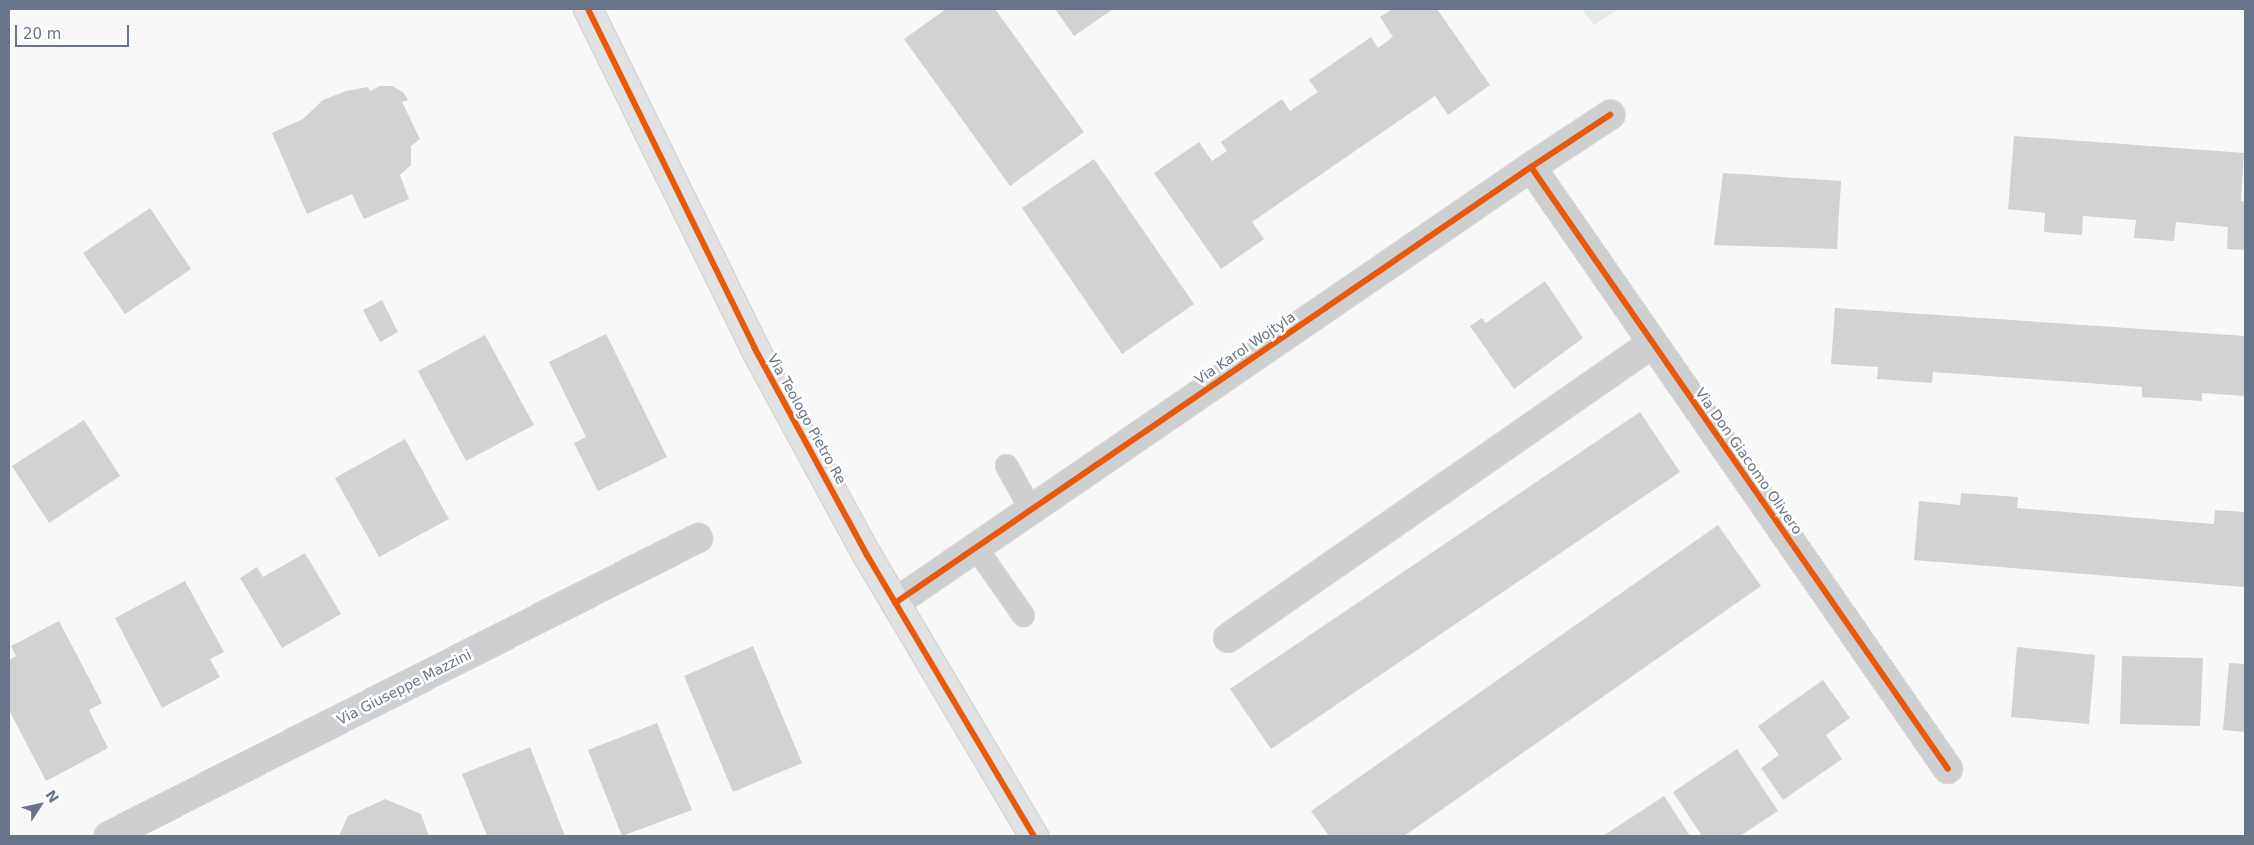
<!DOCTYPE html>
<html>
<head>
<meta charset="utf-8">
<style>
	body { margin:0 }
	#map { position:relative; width:2254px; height:845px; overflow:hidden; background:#f8f8f8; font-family:"DejaVu Sans",sans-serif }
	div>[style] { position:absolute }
	.green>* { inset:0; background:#e7ebe6 }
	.building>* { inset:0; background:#d0d2d3 }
	.roads { filter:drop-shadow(1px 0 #d4d5d6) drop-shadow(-1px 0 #d4d5d6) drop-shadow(0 1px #d4d5d6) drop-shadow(0 -1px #d4d5d6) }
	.lane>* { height:21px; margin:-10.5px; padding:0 10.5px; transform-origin:10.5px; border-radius:10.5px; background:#cecfd1 }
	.street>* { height:28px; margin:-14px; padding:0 14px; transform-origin:14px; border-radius:14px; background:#cecfd1 }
	.secondary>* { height:28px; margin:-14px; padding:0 14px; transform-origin:14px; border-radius:14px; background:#e1e2e3 }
	.cycleway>* { height:6px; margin:-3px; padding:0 3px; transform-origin:3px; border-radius:3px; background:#e8590c }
	span { translate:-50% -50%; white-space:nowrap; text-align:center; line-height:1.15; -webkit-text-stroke:5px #fff; paint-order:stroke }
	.street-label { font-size:14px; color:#687487 }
	.frame { position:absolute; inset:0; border:10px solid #687487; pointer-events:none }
	.north { position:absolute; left:15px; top:780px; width:50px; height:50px; -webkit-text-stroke:4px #fff; paint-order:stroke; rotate:55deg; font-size:14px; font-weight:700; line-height:20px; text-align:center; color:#687487 }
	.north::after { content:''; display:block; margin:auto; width:18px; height:22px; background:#687487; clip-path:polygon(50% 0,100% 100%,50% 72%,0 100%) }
	.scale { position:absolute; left:15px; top:25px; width:114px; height:22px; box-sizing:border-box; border:2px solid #687487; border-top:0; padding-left:6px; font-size:15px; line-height:18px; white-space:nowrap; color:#687487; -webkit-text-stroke:4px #fff; paint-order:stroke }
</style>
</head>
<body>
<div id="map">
	<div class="green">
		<i style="clip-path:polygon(1582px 9px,1618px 9px,1594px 25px)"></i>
	</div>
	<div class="building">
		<i style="clip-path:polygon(946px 9px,995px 9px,1084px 132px,1010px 186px,904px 39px)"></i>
		<i style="clip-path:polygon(1055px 9px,1113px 9px,1074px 36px)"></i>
		<i style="clip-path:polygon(1392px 9px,1437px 9px,1490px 85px,1448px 115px,1435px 96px,1252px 222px,1264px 239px,1221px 269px,1154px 173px,1199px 142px,1212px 161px,1227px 151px,1221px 142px,1282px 99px,1290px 111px,1318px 92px,1309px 80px,1371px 37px,1378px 48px,1393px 37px,1380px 17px)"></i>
		<i style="clip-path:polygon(380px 86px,392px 86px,403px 92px,408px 100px,402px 102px,420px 139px,411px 146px,411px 165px,400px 175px,409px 199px,364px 219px,352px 194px,307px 214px,272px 133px,303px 119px,323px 100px,346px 91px,368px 87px,370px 91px)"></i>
		<i style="clip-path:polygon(2014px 136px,2244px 153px,2241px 201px,2245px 201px,2245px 250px,2227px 249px,2228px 227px,2176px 222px,2174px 241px,2134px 238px,2136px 220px,2083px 216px,2082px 235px,2044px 232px,2045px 213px,2008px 209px)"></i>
		<i style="clip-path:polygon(1094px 159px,1194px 304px,1122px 354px,1022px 208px)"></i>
		<i style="clip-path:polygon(1723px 173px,1841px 181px,1837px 249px,1714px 245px)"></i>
		<i style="clip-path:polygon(150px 208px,191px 269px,125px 314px,83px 253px)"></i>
		<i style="clip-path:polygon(1545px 281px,1583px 338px,1514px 389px,1470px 326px,1482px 318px,1486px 323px)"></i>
		<i style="clip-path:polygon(382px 300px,398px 332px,380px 342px,363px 310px)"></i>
		<i style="clip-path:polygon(1835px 308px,2245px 336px,2245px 396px,2202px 393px,2202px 401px,2142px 397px,2142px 387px,1933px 372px,1932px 383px,1877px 379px,1878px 367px,1831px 364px)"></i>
		<i style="clip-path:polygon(606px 334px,667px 457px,598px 491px,574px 443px,586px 437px,549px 362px)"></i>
		<i style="clip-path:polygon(485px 335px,534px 425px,466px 461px,418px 371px)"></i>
		<i style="clip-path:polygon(1640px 412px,1680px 472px,1271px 749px,1230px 689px)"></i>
		<i style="clip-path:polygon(84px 420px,120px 476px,49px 523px,12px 466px)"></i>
		<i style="clip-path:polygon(405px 439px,449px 519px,379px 557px,335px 478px)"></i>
		<i style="clip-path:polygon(1961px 493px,2018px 497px,2017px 508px,2214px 524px,2215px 510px,2245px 512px,2245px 587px,1914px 560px,1919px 501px,1960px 505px)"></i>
		<i style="clip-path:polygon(1718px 525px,1761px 586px,1404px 836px,1329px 836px,1311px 811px)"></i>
		<i style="clip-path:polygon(305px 553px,341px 614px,282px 648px,240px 578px,257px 567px,263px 577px)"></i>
		<i style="clip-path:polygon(185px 581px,224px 652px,210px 659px,220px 677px,162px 708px,115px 618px)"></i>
		<i style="clip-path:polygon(59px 621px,102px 703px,89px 710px,108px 748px,46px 781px,9px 710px,9px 660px,16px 656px,11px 646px)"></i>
		<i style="clip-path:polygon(753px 646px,802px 763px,733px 792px,684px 676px)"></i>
		<i style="clip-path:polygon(2017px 647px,2095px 655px,2089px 724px,2011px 717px)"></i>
		<i style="clip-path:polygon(2122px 656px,2203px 658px,2200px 726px,2120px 724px)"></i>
		<i style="clip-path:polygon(2229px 663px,2245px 664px,2245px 732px,2223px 730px)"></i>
		<i style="clip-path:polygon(1823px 680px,1850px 718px,1826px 735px,1842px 759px,1783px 800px,1761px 768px,1779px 755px,1758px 726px)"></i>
		<i style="clip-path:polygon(657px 723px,692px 810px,622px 836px,588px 750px)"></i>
		<i style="clip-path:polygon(530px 747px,565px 836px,487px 836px,462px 774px)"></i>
		<i style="clip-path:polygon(1737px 749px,1778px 811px,1740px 836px,1702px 836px,1673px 792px)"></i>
		<i style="clip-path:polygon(1664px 796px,1690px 836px,1603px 836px)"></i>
		<i style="clip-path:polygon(385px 799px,421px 814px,429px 836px,339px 836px,348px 816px)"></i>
	</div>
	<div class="roads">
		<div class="lane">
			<i style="left:1006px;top:465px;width:51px;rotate:60.9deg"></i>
			<i style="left:976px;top:548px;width:82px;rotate:55deg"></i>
		</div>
		<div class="street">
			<i style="left:1531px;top:167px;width:732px;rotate:55.29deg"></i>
			<i style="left:895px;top:603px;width:771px;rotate:-34.43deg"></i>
			<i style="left:1531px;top:167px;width:95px;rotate:-33.4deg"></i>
			<i style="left:1228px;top:638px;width:517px;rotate:-34.77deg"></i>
			<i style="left:109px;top:836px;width:660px;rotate:-26.84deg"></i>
		</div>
		<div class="secondary">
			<i style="left:588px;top:9px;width:377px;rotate:63.8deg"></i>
			<i style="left:754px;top:347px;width:237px;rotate:61.5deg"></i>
			<i style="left:867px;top:555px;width:327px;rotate:59.3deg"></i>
		</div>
	</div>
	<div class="cycleway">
		<i style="left:588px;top:9px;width:377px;rotate:63.8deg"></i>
		<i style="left:754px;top:347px;width:237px;rotate:61.5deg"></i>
		<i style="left:867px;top:555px;width:327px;rotate:59.3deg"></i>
		<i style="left:1531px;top:167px;width:732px;rotate:55.29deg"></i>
		<i style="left:895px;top:603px;width:771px;rotate:-34.43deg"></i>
		<i style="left:1531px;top:167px;width:95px;rotate:-33.4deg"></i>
	</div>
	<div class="street-label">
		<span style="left:1245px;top:348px;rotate:-34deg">Via Karol Wojtyla</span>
		<span style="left:807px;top:419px;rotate:61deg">Via Teologo Pietro Re</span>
		<span style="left:1749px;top:461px;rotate:55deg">Via Don Giacomo Olivero</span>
		<span style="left:404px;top:687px;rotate:-27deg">Via Giuseppe Mazzini</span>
	</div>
	<div class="frame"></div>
	<div class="north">N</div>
	<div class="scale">20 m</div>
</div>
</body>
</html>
